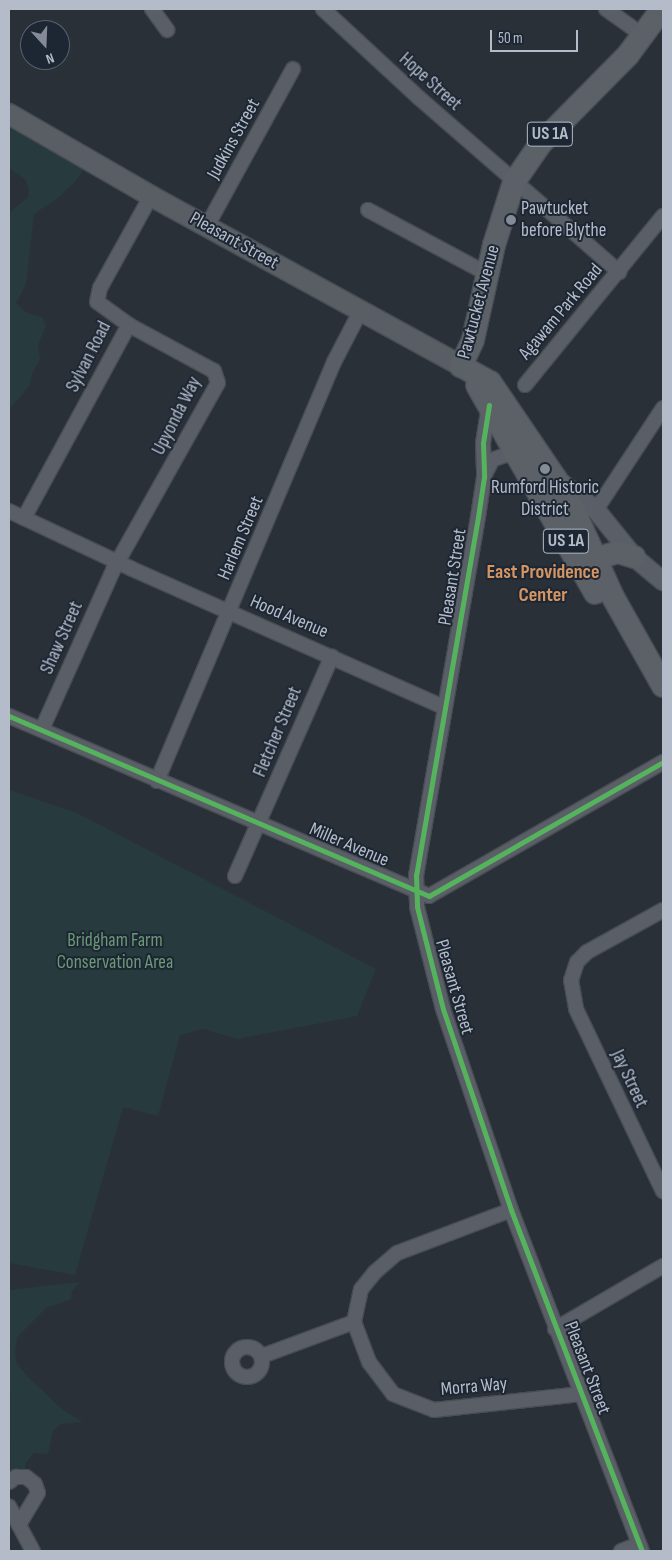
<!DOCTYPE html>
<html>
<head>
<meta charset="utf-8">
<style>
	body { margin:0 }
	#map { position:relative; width:672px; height:1560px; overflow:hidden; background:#2a3038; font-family:"Sofia Sans Condensed",sans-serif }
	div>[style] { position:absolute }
	.green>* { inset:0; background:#273a3e }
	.roads { filter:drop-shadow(1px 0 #484c53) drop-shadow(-1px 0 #484c53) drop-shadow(0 1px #484c53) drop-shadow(0 -1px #484c53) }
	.minor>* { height:14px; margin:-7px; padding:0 7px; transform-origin:7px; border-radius:7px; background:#5a5e66 }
	.minor>.ring { margin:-7px; padding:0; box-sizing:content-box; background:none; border:14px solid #5a5e66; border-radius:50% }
	.tertiary>* { height:18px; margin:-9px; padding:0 9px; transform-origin:9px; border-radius:9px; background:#5a5e66 }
	.secondary>* { height:20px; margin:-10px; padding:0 10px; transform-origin:10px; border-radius:10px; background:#595d64 }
	.primary>* { height:22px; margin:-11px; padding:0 11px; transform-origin:11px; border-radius:11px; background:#5c6168 }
	.cycleway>* { height:5px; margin:-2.5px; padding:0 2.5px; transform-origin:2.5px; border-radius:2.5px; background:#56b35d }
	.dots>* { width:14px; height:14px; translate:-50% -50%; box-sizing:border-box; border:2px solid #1d2633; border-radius:50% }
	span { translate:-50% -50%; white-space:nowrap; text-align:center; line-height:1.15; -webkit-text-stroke:4px #1d2633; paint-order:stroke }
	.shield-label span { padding:1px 4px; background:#1d2633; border:1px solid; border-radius:4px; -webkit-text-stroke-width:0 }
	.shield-label { font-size:18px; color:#b4bcc9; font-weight:700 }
	.street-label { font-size:19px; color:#b4bcc9 }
	.poi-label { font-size:19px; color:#b4bcc9 }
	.left { translate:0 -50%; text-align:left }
	.park-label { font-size:19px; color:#6b9a76 }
	.neighbourhood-label { font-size:20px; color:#d59563; font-weight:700 }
	.frame { position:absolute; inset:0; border:10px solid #b4bcc9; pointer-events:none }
	.north { position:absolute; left:20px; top:20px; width:50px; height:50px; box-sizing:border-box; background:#1d2633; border:1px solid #59626f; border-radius:50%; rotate:160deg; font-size:14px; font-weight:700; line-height:20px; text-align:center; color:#b4bcc9 }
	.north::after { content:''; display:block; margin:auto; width:18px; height:22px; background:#848b96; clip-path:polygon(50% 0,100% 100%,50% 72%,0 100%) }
	.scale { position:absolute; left:490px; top:30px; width:88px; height:22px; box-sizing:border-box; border:2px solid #b4bcc9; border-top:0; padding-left:6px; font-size:15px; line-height:18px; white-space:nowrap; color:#b4bcc9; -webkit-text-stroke:4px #1d2633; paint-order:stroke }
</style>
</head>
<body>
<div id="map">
	<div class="green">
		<i style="clip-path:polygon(9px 112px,88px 163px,76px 181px,59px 197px,34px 214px,26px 284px,16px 303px,27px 313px,42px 317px,46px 326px,38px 346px,40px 360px,32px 373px,30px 385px,9px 410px,9px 213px,28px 197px,29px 190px,25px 179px,9px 168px)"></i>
		<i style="clip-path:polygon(9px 790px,77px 813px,376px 969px,357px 1016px,237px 1039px,203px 1029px,180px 1035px,158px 1116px,123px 1107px,75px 1275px,9px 1263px)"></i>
		<i style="clip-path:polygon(80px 1282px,72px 1291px,71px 1299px,46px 1308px,17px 1337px,15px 1355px,17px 1364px,28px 1377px,63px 1410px,83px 1422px,61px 1424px,53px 1431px,48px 1454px,34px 1453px,25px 1464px,26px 1477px,11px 1478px,9px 1290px)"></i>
	</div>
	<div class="roads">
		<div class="minor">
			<i style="left:152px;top:9px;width:26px;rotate:54deg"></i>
			<i style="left:323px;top:9px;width:129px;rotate:42.8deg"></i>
			<i style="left:418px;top:97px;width:267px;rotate:41deg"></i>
			<i style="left:606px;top:9px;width:47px;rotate:35.4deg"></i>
			<i style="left:368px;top:210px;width:136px;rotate:28.1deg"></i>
			<i style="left:207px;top:226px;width:179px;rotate:-61.3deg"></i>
			<i style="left:525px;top:385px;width:218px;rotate:-50.8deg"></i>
			<i style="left:489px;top:405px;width:38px;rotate:99deg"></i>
			<i style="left:483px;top:443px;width:34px;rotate:88deg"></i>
			<i style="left:484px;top:477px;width:40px;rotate:98.5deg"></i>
			<i style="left:478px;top:517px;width:363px;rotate:99.8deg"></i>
			<i style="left:416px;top:875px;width:32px;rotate:88deg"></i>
			<i style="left:417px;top:907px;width:105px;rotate:75.7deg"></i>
			<i style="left:443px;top:1009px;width:212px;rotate:71.3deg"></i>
			<i style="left:511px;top:1210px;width:365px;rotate:69deg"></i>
			<i style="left:484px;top:476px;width:18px;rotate:-63deg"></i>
			<i style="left:492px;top:460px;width:14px;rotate:-21deg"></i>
			<i style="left:505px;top:455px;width:14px;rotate:4deg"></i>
			<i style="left:596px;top:510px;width:122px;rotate:-56.7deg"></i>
			<i style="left:9px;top:511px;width:136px;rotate:25.2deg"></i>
			<i style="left:132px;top:569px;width:342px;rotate:23.9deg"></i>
			<i style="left:24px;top:518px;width:220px;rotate:-61.5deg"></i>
			<i style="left:9px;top:716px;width:457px;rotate:23.2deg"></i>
			<i style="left:429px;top:896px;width:270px;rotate:-29.8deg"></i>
			<i style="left:42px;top:729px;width:174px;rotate:-65.9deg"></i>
			<i style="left:113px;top:570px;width:214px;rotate:-60.7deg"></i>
			<i style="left:218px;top:383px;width:13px;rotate:-108deg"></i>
			<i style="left:214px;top:371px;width:97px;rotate:-151.6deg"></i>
			<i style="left:129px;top:325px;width:39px;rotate:-144deg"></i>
			<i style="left:97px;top:302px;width:14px;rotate:-78deg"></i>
			<i style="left:100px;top:288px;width:105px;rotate:-61deg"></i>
			<i style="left:157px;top:781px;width:455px;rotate:-67.1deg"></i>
			<i style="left:334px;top:362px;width:59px;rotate:-62.6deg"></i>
			<i style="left:235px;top:876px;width:240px;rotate:-66.2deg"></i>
			<i style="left:663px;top:910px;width:87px;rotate:151.1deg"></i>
			<i style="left:587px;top:952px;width:14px;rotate:135deg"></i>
			<i style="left:577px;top:962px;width:19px;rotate:108deg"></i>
			<i style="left:571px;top:980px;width:29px;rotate:80deg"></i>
			<i style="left:576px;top:1009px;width:202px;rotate:64.5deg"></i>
			<i style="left:511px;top:1210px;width:122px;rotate:159.3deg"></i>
			<i style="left:397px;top:1253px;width:29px;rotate:139deg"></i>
			<i style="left:375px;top:1272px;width:22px;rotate:129deg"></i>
			<i style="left:361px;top:1289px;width:34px;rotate:102deg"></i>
			<i style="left:354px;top:1322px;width:43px;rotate:69.4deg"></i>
			<i style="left:369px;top:1362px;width:40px;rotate:53deg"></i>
			<i style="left:393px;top:1394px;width:44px;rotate:21.3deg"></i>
			<i style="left:434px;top:1410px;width:148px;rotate:-6.2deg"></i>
			<i style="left:555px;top:1329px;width:125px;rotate:-30.3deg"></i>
			<i class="ring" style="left:232px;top:1347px;width:16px;height:16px"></i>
			<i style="left:262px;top:1356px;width:98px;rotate:-20.3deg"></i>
			<i style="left:9px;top:1482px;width:9px;rotate:-36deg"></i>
			<i style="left:16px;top:1477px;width:10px"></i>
			<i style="left:26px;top:1477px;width:11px;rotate:38deg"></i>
			<i style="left:35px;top:1484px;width:9px;rotate:72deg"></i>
			<i style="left:38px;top:1493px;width:37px;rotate:121deg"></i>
			<i style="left:19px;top:1525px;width:21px;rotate:-118deg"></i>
			<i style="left:19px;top:1525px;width:30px;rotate:62deg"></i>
			<i style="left:621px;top:1551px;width:19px;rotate:-21deg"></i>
		</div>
		<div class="tertiary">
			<i style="left:558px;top:480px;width:48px;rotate:38.3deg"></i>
			<i style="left:596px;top:510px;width:60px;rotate:51deg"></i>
			<i style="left:634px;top:557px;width:38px;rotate:40deg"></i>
		</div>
		<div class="secondary">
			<i style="left:9px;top:114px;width:164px;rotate:30deg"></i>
			<i style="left:151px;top:196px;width:354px;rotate:28.7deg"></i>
		</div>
		<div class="primary">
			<i style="left:662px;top:9px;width:57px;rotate:126.5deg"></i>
			<i style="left:628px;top:55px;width:124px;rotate:134.7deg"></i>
			<i style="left:541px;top:143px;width:47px;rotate:124.7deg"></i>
			<i style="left:514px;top:182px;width:66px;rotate:107.6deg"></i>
			<i style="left:494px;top:245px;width:97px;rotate:102.5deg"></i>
			<i style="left:473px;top:340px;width:29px;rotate:115deg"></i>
			<i style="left:461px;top:366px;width:33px;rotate:29deg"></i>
			<i style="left:490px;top:382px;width:117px;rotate:55.8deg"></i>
			<i style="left:556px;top:479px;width:41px;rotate:60.9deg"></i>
			<i style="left:576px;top:515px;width:90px;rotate:65.7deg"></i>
			<i style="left:613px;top:597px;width:102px;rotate:60.7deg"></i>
			<i style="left:477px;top:385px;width:239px;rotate:60.4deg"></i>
			<i style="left:580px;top:563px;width:40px;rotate:-16deg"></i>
			<i style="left:618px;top:552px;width:17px;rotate:17deg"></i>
		</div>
	</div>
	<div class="cycleway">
		<i style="left:489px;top:405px;width:38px;rotate:99deg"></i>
		<i style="left:483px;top:443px;width:34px;rotate:88deg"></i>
		<i style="left:484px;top:477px;width:40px;rotate:98.5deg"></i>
		<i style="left:478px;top:517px;width:363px;rotate:99.8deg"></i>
		<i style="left:416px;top:875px;width:32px;rotate:88deg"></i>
		<i style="left:417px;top:907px;width:105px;rotate:75.7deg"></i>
		<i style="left:443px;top:1009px;width:212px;rotate:71.3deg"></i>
		<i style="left:511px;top:1210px;width:365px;rotate:69deg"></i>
		<i style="left:9px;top:716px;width:457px;rotate:23.2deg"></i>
		<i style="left:429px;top:896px;width:270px;rotate:-29.8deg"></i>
	</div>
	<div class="dots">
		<i style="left:511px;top:220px;background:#848b96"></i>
		<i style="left:545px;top:469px;background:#848b96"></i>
	</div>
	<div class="shield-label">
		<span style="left:550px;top:134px">US 1A</span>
		<span style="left:566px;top:541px">US 1A</span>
	</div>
	<div class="street-label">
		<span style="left:430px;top:82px;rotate:42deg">Hope Street</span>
		<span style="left:234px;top:139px;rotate:-61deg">Judkins Street</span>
		<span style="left:234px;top:241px;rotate:29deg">Pleasant Street</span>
		<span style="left:479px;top:302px;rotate:-75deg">Pawtucket Avenue</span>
		<span style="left:561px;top:312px;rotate:-50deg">Agawam Park Road</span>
		<span style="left:89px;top:357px;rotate:-63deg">Sylvan Road</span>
		<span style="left:177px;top:416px;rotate:-63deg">Upyonda Way</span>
		<span style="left:241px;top:538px;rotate:-67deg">Harlem Street</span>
		<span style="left:453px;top:577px;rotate:-81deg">Pleasant Street</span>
		<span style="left:289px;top:617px;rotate:23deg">Hood Avenue</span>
		<span style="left:62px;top:638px;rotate:-66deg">Shaw Street</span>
		<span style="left:278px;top:732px;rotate:-67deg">Fletcher Street</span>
		<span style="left:349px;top:845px;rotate:23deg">Miller Avenue</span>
		<span style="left:454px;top:987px;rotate:74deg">Pleasant Street</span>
		<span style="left:629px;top:1079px;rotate:65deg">Jay Street</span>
		<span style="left:587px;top:1368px;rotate:69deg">Pleasant Street</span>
		<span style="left:474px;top:1387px;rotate:-5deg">Morra Way</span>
	</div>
	<div class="poi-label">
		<span class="left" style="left:521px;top:220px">Pawtucket<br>before Blythe</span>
		<span style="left:545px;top:499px">Rumford Historic<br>District</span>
	</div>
	<div class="park-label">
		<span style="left:115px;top:952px">Bridgham Farm<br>Conservation Area</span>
	</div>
	<div class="neighbourhood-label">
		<span style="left:543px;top:584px">East Providence<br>Center</span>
	</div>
	<div class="frame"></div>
	<div class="north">N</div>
	<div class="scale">50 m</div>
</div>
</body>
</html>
